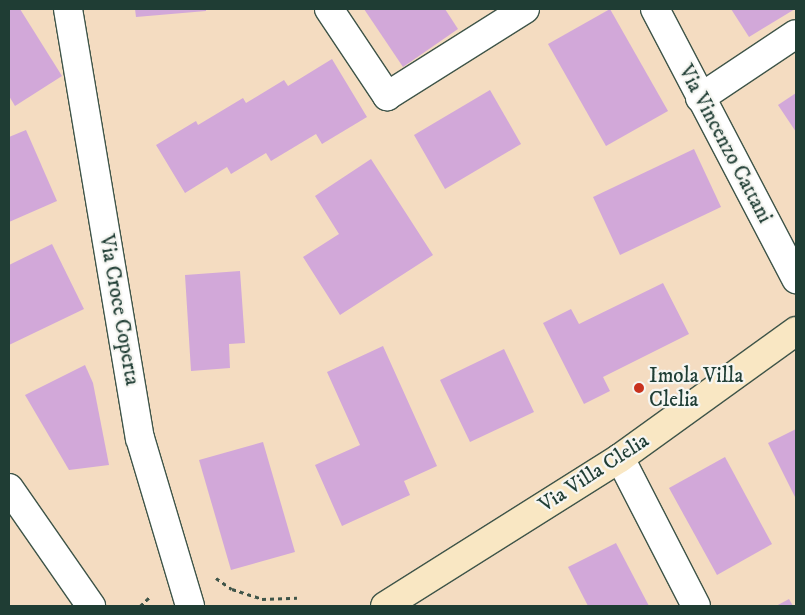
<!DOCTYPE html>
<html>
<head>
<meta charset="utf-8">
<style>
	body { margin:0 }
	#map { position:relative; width:805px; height:615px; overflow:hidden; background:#f4dcc1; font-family:"IM FELL DW Pica",serif }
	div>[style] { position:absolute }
	.building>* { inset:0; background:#d2a8d9 }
	.path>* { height:3px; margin-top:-1.5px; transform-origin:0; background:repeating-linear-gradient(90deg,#3f5549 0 4px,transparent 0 8px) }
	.roads { filter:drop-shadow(1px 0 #3f5549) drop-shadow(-1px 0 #3f5549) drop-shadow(0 1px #3f5549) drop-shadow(0 -1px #3f5549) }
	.street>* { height:28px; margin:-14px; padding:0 14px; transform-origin:14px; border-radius:14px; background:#fff }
	.secondary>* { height:28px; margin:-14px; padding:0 14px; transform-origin:14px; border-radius:14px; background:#f9e7c3 }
	.dots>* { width:14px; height:14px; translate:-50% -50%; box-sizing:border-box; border:2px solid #f6f6f2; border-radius:50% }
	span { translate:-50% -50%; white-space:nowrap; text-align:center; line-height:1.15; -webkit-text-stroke:4.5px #f6f6f2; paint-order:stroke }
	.street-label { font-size:21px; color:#1f3d34 }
	.poi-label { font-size:21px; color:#1f3d34 }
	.left { translate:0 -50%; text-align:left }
	.frame { position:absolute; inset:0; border:10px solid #1f3d34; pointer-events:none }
</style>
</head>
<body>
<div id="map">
	<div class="building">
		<i style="clip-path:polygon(9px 9px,20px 9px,62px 76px,15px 106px,9px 96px)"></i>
		<i style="clip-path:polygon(135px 9px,206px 9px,206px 11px,136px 17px)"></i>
		<i style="clip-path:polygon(364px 9px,445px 9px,458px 29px,403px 67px)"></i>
		<i style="clip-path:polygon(610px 9px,668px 111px,606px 146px,548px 44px)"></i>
		<i style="clip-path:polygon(731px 9px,795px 9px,749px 37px)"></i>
		<i style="clip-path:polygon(332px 59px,367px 117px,322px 144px,316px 134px,271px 161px,266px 153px,231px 174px,227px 167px,185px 193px,156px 145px,196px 121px,198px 125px,243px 98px,246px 103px,284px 80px,288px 86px)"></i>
		<i style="clip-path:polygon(490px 90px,521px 144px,445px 189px,414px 135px)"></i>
		<i style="clip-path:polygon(796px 93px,796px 132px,778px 105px)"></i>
		<i style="clip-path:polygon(26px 130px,57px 201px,9px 222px,9px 137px)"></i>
		<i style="clip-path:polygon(694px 149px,721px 207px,620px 255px,593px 197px)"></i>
		<i style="clip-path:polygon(371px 159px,433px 255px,340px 315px,303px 257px,339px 234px,315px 196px)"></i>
		<i style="clip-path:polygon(52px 244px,84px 309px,9px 345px,9px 265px)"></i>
		<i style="clip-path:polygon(240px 271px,245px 343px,229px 344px,230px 368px,191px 371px,185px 275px)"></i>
		<i style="clip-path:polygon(663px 283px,689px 334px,603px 377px,610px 391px,584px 404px,543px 323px,571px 309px,579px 324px)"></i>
		<i style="clip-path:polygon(383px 346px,437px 466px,404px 481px,410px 495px,342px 526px,315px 465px,360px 445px,327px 372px)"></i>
		<i style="clip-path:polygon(504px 349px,534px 412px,470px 442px,440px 380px)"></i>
		<i style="clip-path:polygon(85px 365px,93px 383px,109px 465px,69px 470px,25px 395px)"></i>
		<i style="clip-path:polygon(796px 429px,796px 499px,768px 443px)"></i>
		<i style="clip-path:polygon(263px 442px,295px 552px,231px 570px,199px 460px)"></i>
		<i style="clip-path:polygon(725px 457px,772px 544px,717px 575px,669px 488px)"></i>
		<i style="clip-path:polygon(616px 543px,649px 606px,588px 606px,568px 567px)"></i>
		<i style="clip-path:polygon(789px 599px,793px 606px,776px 606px)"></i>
	</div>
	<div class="path">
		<i style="left:216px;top:578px;width:19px;rotate:35deg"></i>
		<i style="left:232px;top:589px;width:32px;rotate:18deg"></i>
		<i style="left:262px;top:599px;width:35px;rotate:-2deg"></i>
		<i style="left:140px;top:606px;width:16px;rotate:-43deg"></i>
	</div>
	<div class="roads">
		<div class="street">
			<i style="left:68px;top:9px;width:435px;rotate:80.5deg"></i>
			<i style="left:140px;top:438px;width:175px;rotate:73.4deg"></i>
			<i style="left:329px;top:9px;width:105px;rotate:56.3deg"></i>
			<i style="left:387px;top:96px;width:163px;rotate:-32.2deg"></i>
			<i style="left:655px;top:9px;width:305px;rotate:62.4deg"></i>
			<i style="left:700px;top:98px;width:115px;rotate:-33.7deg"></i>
			<i style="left:620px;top:458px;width:166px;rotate:62.8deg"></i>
			<i style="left:9px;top:488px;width:144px;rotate:55.2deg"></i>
		</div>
		<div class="secondary">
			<i style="left:385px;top:606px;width:278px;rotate:-32.2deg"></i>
			<i style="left:620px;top:458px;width:217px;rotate:-35.8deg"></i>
		</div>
	</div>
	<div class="dots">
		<i style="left:639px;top:388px;background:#c8321e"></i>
	</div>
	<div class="street-label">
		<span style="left:725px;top:144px;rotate:62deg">Via Vincenzo Cattani</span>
		<span style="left:119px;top:310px;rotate:80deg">Via Croce Coperta</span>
		<span style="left:594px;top:473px;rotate:-33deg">Via Villa Clelia</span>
	</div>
	<div class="poi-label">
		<span class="left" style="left:649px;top:388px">Imola Villa<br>Clelia</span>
	</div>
	<div class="frame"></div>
</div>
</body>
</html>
